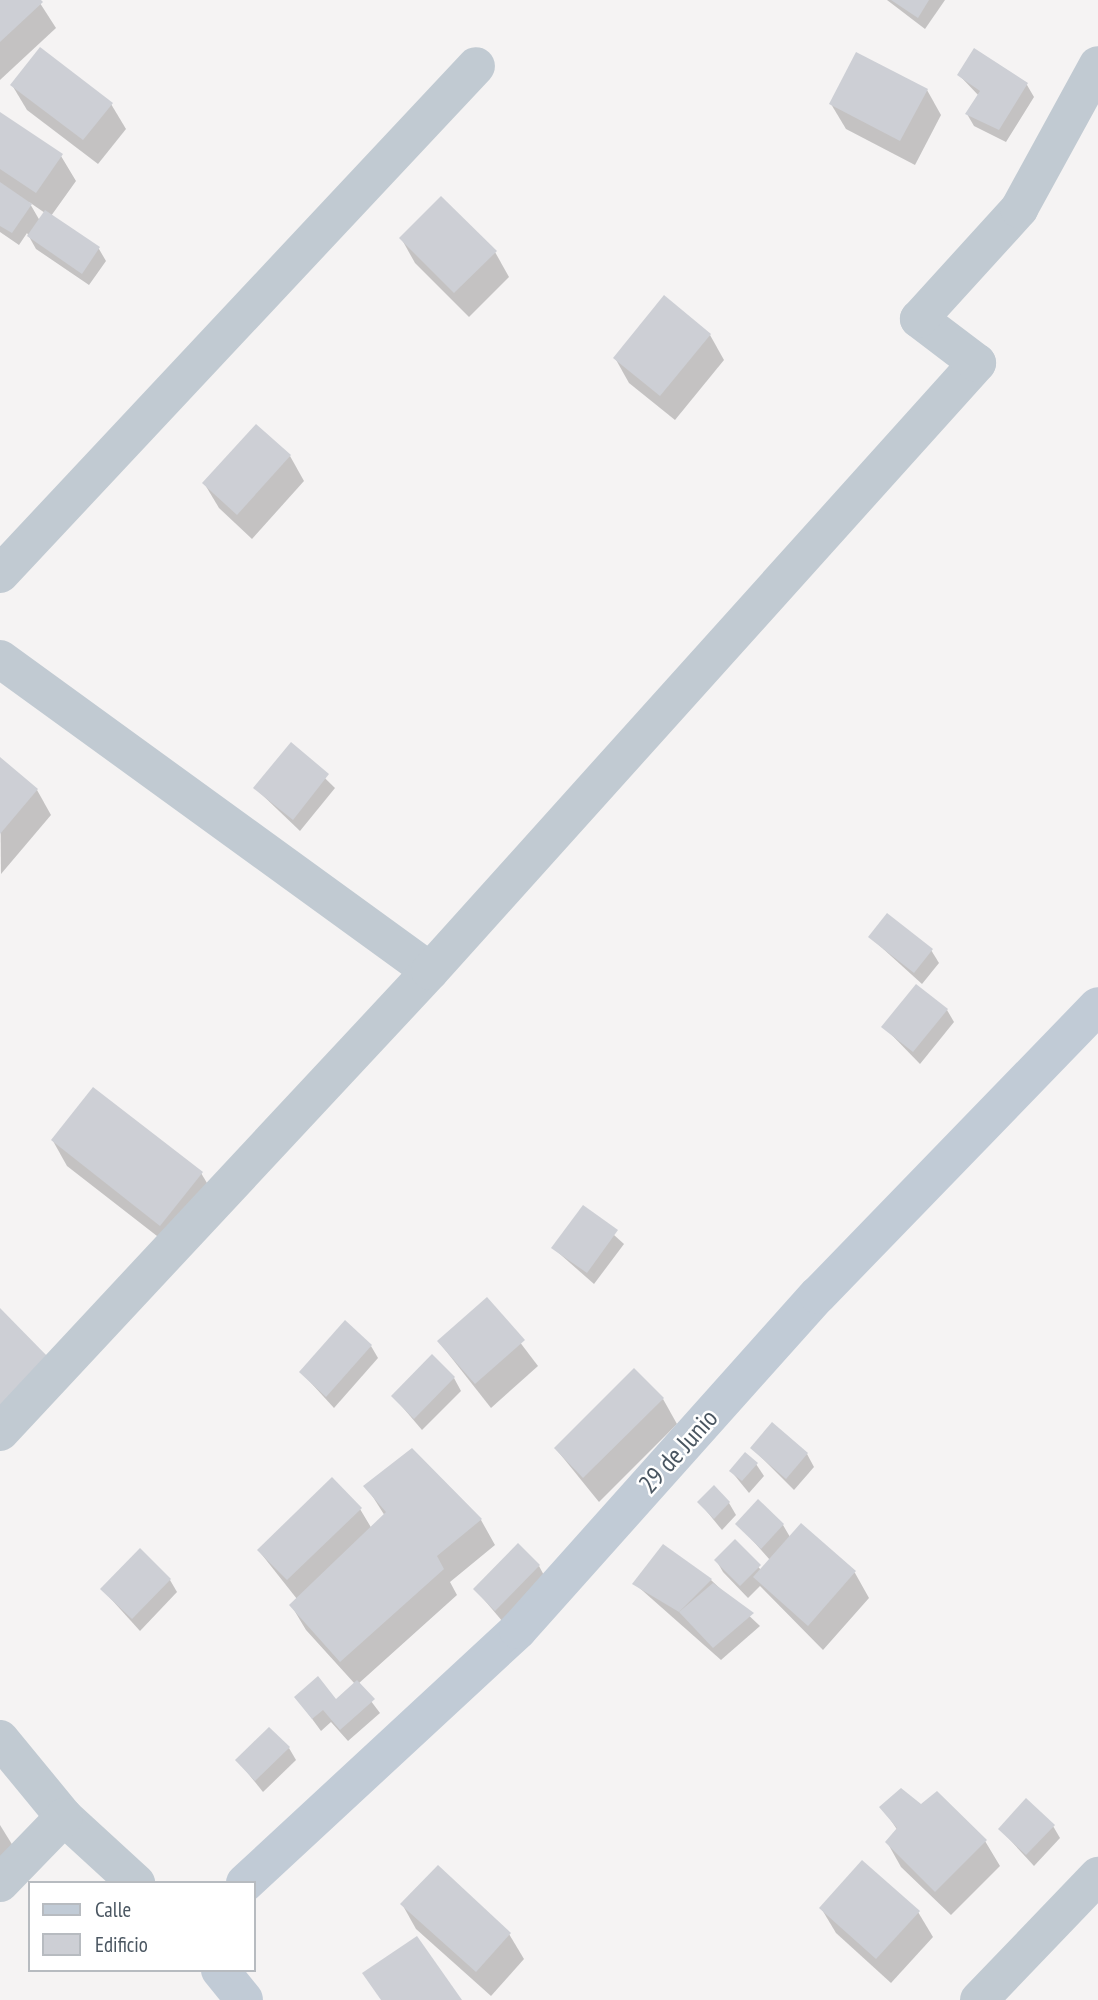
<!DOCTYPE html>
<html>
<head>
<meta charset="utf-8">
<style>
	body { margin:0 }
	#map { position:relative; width:1098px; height:2000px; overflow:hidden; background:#f5f3f3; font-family:"PT Sans Narrow",sans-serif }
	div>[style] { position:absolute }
	.shadow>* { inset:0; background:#0003 }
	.building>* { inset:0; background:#cdcfd5 }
	.street>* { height:38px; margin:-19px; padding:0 19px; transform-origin:19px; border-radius:19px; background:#c1cad2 }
	.secondary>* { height:38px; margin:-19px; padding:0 19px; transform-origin:19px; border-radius:19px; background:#c1cbd6 }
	span { translate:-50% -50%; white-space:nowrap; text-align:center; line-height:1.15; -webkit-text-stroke:5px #fff; paint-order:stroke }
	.street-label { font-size:26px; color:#4a5661 }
	.legend { position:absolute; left:28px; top:1881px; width:228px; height:91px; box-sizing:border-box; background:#fff; border:2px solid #b7bbc0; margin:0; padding:9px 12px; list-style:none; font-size:21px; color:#4a5661 }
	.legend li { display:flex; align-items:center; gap:14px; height:35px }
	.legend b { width:35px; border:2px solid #b7bbc0 }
</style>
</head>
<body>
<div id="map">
	<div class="shadow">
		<i style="clip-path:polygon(0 0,38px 0,56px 28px,0 80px)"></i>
		<i style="clip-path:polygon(887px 0,945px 0,925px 29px)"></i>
		<i style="clip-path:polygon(974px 51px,1027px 85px,1034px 97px,1006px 142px,974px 126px,967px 114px,979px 96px,959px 75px)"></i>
		<i style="clip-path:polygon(12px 85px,111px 104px,126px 129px,98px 164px,27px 110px)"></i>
		<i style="clip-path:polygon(927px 90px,941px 115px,915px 165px,846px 129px,831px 104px)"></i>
		<i style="clip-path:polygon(evenodd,0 114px,61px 156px,76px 181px,51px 216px,99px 249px,106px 261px,89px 285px,36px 249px,27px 233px,19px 245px,0 232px,0 114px,29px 202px,45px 213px,40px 221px,29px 202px)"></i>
		<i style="clip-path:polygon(401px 238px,495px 252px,509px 277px,469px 317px,415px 263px)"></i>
		<i style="clip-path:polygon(710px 335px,724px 360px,675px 420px,629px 383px,615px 358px)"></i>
		<i style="clip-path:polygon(290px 456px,304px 481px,252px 539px,219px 508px,204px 483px)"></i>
		<i style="clip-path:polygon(291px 745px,335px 788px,300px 831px,255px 788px)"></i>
		<i style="clip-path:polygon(0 759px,37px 790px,51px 815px,1px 874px)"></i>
		<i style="clip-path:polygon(870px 937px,931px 950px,939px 963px,922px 984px)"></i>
		<i style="clip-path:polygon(947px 1010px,954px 1022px,920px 1064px,884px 1027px)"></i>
		<i style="clip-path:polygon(53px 1141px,201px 1173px,216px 1198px,175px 1250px,67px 1166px)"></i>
		<i style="clip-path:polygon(583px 1207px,624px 1244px,594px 1284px,553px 1248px)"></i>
		<i style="clip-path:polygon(487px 1299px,538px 1366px,491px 1408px,439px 1342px)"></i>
		<i style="clip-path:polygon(371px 1346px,378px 1358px,334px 1408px,301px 1372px)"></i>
		<i style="clip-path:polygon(454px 1378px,461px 1391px,422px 1430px,393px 1396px)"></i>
		<i style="clip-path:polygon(663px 1399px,677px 1424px,599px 1502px,556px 1449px)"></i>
		<i style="clip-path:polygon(752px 1448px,807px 1454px,814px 1467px,794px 1490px)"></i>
		<i style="clip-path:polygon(756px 1464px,764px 1476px,749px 1493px,731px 1471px)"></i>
		<i style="clip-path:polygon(366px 1486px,481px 1520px,495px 1545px,450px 1582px,457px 1595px,358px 1684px,380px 1713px,348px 1741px,331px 1722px,321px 1731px,296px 1697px,336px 1701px,355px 1684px,306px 1630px,291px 1605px,297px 1599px,259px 1551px,360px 1509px,372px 1529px,385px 1516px)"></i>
		<i style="clip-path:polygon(699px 1502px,729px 1503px,736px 1515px,722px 1530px)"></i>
		<i style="clip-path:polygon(738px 1524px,783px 1525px,790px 1537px,801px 1525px,855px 1573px,869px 1598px,823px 1650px,760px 1586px,748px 1598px,723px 1572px,716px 1560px,735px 1541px,761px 1570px,770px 1560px)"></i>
		<i style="clip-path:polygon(539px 1566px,546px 1579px,503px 1622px,475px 1589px)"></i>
		<i style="clip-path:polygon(170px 1580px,177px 1592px,140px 1631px,102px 1589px)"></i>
		<i style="clip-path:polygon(711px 1580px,760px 1626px,721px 1660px,635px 1584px)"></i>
		<i style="clip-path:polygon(289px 1748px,296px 1760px,263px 1792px,238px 1761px)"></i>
		<i style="clip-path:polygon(920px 1805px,985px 1841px,1000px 1866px,951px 1915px,901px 1867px,887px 1842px,898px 1831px,882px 1807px)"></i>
		<i style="clip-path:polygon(0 1825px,18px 1854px,0 1869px)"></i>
		<i style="clip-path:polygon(1053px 1826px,1060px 1838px,1034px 1866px,1000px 1829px)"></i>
		<i style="clip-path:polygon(402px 1904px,509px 1934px,524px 1959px,491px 1996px,416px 1929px)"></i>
		<i style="clip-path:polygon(821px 1908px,918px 1912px,933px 1937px,891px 1983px,836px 1933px)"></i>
	</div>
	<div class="building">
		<i style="clip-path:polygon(0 0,41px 0,43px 2px,0 42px)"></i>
		<i style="clip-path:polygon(891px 0,929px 0,918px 18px)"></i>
		<i style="clip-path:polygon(40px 47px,113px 103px,83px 140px,10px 85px)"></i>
		<i style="clip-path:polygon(974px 48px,1028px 83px,999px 130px,965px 114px,980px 91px,957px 75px)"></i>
		<i style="clip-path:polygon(856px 52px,928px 89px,900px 141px,829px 104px)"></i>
		<i style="clip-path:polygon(0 112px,63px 154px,36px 193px,0 169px)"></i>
		<i style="clip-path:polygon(0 182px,32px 204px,12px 233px,0 226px)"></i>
		<i style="clip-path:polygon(441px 196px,497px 251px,454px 293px,399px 238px)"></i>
		<i style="clip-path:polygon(45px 210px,100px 247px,82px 274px,27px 236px)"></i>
		<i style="clip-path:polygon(664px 295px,711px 334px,660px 396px,613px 358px)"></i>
		<i style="clip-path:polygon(256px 424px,291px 455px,237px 515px,202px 483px)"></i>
		<i style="clip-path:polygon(291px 742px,329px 774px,293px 820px,253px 788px)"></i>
		<i style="clip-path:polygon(0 757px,38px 789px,0 834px)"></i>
		<i style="clip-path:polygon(887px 913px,933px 949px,914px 973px,868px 937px)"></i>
		<i style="clip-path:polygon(916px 984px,948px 1009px,913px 1052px,881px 1027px)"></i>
		<i style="clip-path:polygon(93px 1087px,203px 1172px,160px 1226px,51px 1140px)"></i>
		<i style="clip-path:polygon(583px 1205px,618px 1230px,587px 1273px,551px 1248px)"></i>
		<i style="clip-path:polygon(487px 1297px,525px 1340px,475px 1384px,437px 1341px)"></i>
		<i style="clip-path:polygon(0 1308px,50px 1359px,0 1409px)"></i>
		<i style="clip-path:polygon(345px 1320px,372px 1345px,326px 1397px,299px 1372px)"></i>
		<i style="clip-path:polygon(432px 1354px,455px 1377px,414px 1419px,391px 1396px)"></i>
		<i style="clip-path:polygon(634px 1368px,664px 1398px,583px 1478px,554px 1448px)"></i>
		<i style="clip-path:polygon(772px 1422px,808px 1453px,786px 1479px,750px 1448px)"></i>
		<i style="clip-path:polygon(412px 1448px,482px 1519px,437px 1556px,444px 1569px,340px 1662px,289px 1605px,386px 1512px,363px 1486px)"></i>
		<i style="clip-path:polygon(745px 1452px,758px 1463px,742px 1481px,729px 1471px)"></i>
		<i style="clip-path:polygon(332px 1477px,362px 1508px,287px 1580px,257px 1550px)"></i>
		<i style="clip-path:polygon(714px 1485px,730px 1502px,714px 1519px,697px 1502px)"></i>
		<i style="clip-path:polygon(758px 1499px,784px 1524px,761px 1549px,735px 1524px)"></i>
		<i style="clip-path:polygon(801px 1523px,856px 1571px,808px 1626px,753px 1577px)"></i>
		<i style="clip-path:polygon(735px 1539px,761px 1565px,740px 1586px,714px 1560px)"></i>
		<i style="clip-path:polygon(518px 1543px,540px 1565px,495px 1611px,473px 1589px)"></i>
		<i style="clip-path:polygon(663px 1544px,712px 1579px,679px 1612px,632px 1584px)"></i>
		<i style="clip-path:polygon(140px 1548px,171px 1579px,132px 1619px,100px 1589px)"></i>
		<i style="clip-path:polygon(713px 1583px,754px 1613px,713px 1648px,679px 1612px)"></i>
		<i style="clip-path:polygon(318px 1676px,336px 1699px,357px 1680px,375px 1699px,340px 1730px,323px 1710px,312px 1719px,294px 1697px)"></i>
		<i style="clip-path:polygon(269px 1727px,290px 1747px,255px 1781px,235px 1760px)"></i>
		<i style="clip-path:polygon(901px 1788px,921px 1804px,937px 1791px,987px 1840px,935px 1892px,885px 1842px,897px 1828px,879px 1807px)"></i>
		<i style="clip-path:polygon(1026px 1798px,1055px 1825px,1026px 1855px,998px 1829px)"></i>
		<i style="clip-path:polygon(862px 1860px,920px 1911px,876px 1959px,819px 1908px)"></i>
		<i style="clip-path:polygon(438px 1865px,511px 1933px,476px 1972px,400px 1904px)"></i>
		<i style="clip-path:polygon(417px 1936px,462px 2000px,381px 2000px,362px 1973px)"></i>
	</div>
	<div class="street">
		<i style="left:0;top:574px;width:696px;rotate:-46.86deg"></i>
		<i style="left:0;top:659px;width:531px;rotate:35.96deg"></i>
		<i style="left:0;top:1432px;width:630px;rotate:-46.99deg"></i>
		<i style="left:430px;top:971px;width:818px;rotate:-48.02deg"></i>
		<i style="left:977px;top:363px;width:73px;rotate:-142.8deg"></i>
		<i style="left:919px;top:319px;width:149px;rotate:-47.7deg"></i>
		<i style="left:1019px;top:209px;width:164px;rotate:-61.3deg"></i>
		<i style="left:0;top:1739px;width:101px;rotate:50.6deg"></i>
		<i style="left:64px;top:1817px;width:98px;rotate:42.5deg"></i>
		<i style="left:0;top:1883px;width:92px;rotate:-45.9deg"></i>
		<i style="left:979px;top:2000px;width:172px;rotate:-46.2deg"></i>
	</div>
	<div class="secondary">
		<i style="left:245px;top:1883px;width:372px;rotate:-42.8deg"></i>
		<i style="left:518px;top:1630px;width:450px;rotate:-48.2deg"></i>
		<i style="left:818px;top:1295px;width:402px;rotate:-45.9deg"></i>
		<i style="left:220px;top:1970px;width:38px;rotate:51deg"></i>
	</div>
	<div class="street-label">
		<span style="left:678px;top:1451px;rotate:-48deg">29 de Junio</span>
	</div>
	<ul class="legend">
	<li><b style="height:9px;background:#c1cbd6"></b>Calle</li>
	<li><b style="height:19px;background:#cdcfd5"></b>Edificio</li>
	</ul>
</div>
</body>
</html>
